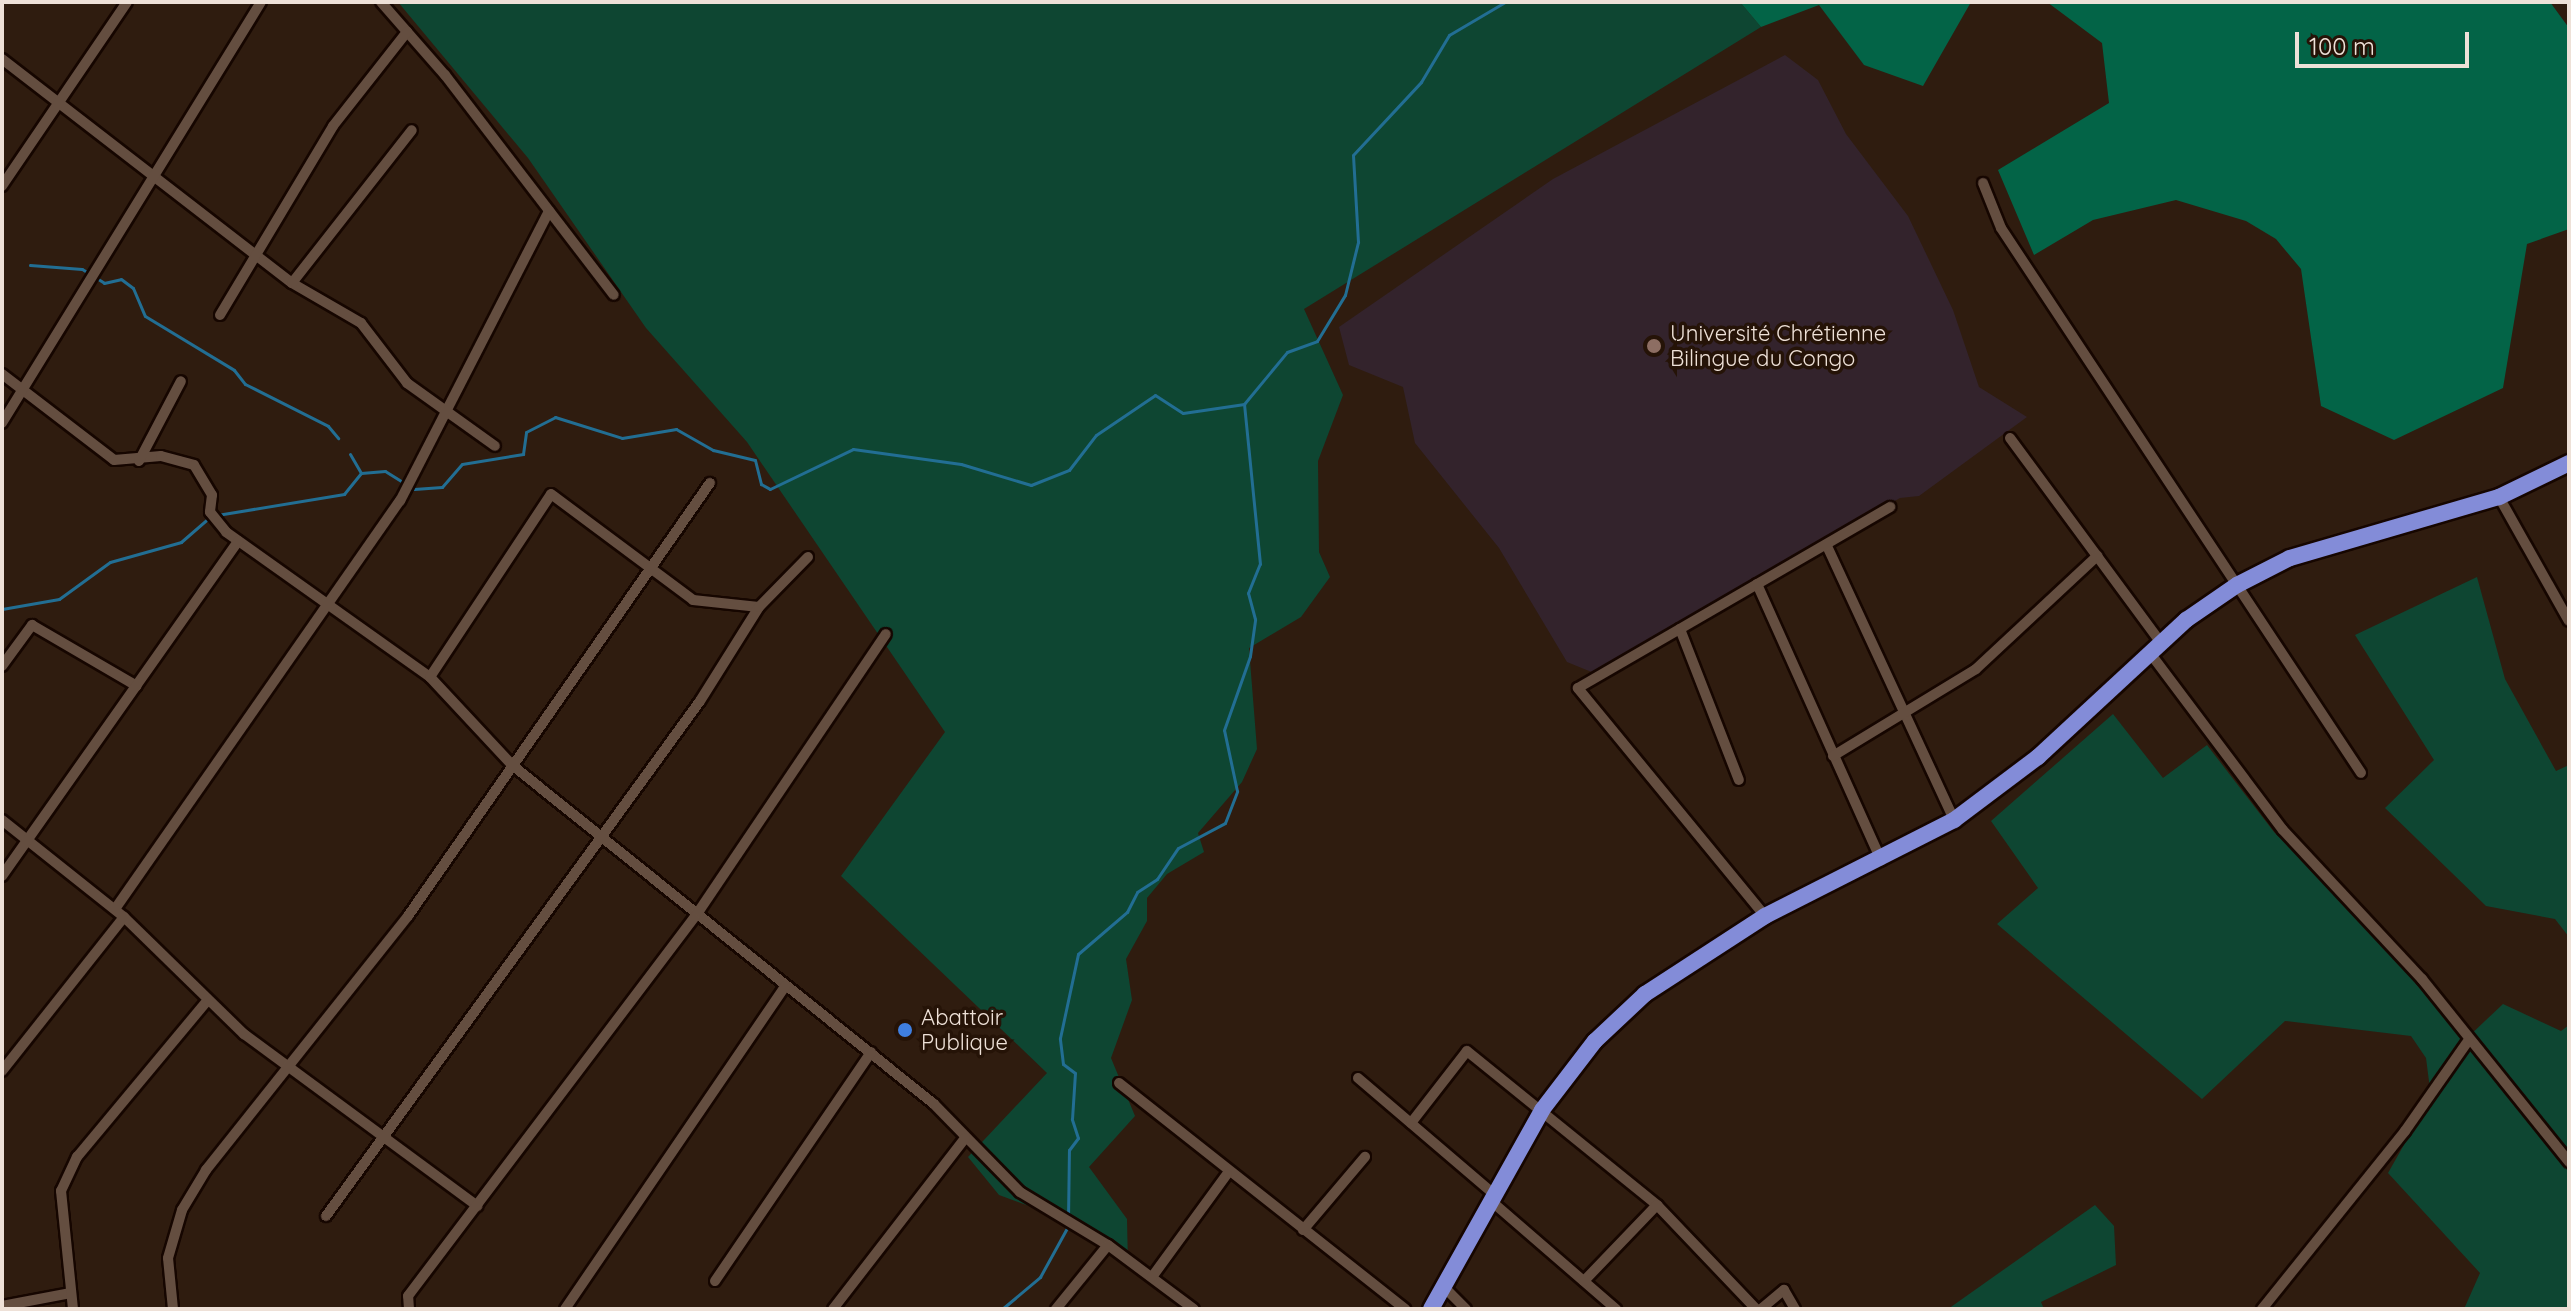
<!DOCTYPE html>
<html>
<head>
<meta charset="utf-8">
<style>
	body { margin:0 }
	#map { position:relative; width:2571px; height:1311px; overflow:hidden; background:#2f1c0f; font-family:Quicksand,sans-serif }
	div>[style] { position:absolute }
	.education>* { inset:0; background:#33232c }
	.green>* { inset:0; background:#0e4632 }
	.forest>* { inset:0; background:#036447 }
	.stream>* { height:3px; margin:-1.5px; padding:0 1.5px; transform-origin:1.5px; border-radius:1.5px; background:#226e93 }
	.roads { filter:drop-shadow(2px 0 #160600) drop-shadow(-2px 0 #160600) drop-shadow(0 2px #160600) drop-shadow(0 -2px #160600) }
	.minor>* { height:10px; margin:-5px; padding:0 5px; transform-origin:5px; border-radius:5px; background:#644e40 }
	.trunk>* { height:16px; margin:-8px; padding:0 8px; transform-origin:8px; border-radius:8px; background:#838cd8 }
	.dots>* { width:22px; height:22px; translate:-50% -50%; box-sizing:border-box; border:4px solid #251307; border-radius:50% }
	span { translate:-50% -50%; white-space:nowrap; text-align:center; line-height:1.15; -webkit-text-stroke:7px #251307; paint-order:stroke }
	.poi-label { font-size:22px; color:#eee1d8 }
	.left { translate:0 -50%; text-align:left }
	.frame { position:absolute; inset:0; border:4px solid #eee1d8; pointer-events:none }
	.scale { position:absolute; left:2295px; top:32px; width:174px; height:36px; box-sizing:border-box; border:4px solid #eee1d8; border-top:0; padding-left:10px; font-size:24px; line-height:28px; white-space:nowrap; color:#eee1d8; -webkit-text-stroke:6px #251307; paint-order:stroke }
</style>
</head>
<body>
<div id="map">
	<div class="education">
		<i style="clip-path:polygon(1785px 55px,1818px 80px,1846px 134px,1908px 216px,1953px 310px,1979px 387px,2027px 417px,1919px 496px,1900px 498px,1594px 673px,1567px 662px,1499px 548px,1415px 443px,1403px 387px,1349px 365px,1339px 327px,1553px 179px)"></i>
	</div>
	<div class="green">
		<i style="clip-path:polygon(398px 2px,1740px 2px,1761px 27px,1304px 309px,1343px 395px,1318px 461px,1319px 552px,1330px 577px,1301px 617px,1249px 648px,1257px 749px,1242px 782px,1198px 833px,1204px 852px,1167px 874px,1147px 898px,1147px 921px,1126px 959px,1132px 1000px,1111px 1058px,1135px 1116px,1089px 1167px,1127px 1219px,1128px 1265px,1054px 1215px,999px 1195px,968px 1157px,1047px 1073px,841px 876px,945px 732px,747px 442px,646px 328px,528px 158px)"></i>
		<i style="clip-path:polygon(2477px 577px,2505px 679px,2556px 771px,2569px 765px,2569px 937px,2555px 919px,2486px 906px,2385px 808px,2434px 760px,2355px 635px)"></i>
		<i style="clip-path:polygon(2113px 714px,2163px 778px,2207px 745px,2274px 832px,2364px 917px,2468px 1037px,2503px 1004px,2561px 1031px,2569px 1025px,2569px 1309px,2464px 1309px,2480px 1273px,2388px 1173px,2431px 1097px,2426px 1058px,2411px 1036px,2285px 1021px,2202px 1099px,1997px 924px,2038px 888px,1991px 821px)"></i>
		<i style="clip-path:polygon(2095px 1205px,2114px 1226px,2116px 1265px,2041px 1302px,2044px 1309px,1948px 1309px)"></i>
	</div>
	<div class="forest">
		<i style="clip-path:polygon(1740px 2px,1971px 2px,1923px 86px,1864px 65px,1819px 5px,1761px 27px)"></i>
		<i style="clip-path:polygon(2047px 2px,2550px 2px,2569px 28px,2569px 229px,2527px 244px,2503px 388px,2394px 440px,2321px 406px,2301px 269px,2276px 239px,2246px 221px,2176px 200px,2093px 220px,2034px 255px,1998px 170px,2109px 103px,2102px 43px)"></i>
	</div>
	<div class="stream">
		<i style="left:30px;top:265px;width:52px;rotate:4.4deg"></i>
		<i style="left:82px;top:269px;width:26px;rotate:32deg"></i>
		<i style="left:104px;top:283px;width:17px;rotate:-13deg"></i>
		<i style="left:121px;top:279px;width:15px;rotate:37deg"></i>
		<i style="left:133px;top:288px;width:30px;rotate:67deg"></i>
		<i style="left:145px;top:316px;width:104px;rotate:31.2deg"></i>
		<i style="left:234px;top:370px;width:18px;rotate:52deg"></i>
		<i style="left:245px;top:384px;width:93px;rotate:26.8deg"></i>
		<i style="left:328px;top:426px;width:16px;rotate:50deg"></i>
		<i style="left:350px;top:454px;width:22px;rotate:60deg"></i>
		<i style="left:217px;top:515px;width:129px;rotate:-9.4deg"></i>
		<i style="left:344px;top:494px;width:27px;rotate:-51deg"></i>
		<i style="left:361px;top:473px;width:24px;rotate:-5deg"></i>
		<i style="left:385px;top:471px;width:34px;rotate:32deg"></i>
		<i style="left:414px;top:489px;width:28px;rotate:-4deg"></i>
		<i style="left:442px;top:487px;width:30px;rotate:-49deg"></i>
		<i style="left:462px;top:464px;width:62px;rotate:-9.3deg"></i>
		<i style="left:523px;top:454px;width:22px;rotate:-82deg"></i>
		<i style="left:526px;top:432px;width:33px;rotate:-27deg"></i>
		<i style="left:555px;top:417px;width:70px;rotate:17.4deg"></i>
		<i style="left:622px;top:438px;width:55px;rotate:-9.5deg"></i>
		<i style="left:676px;top:429px;width:43px;rotate:29.6deg"></i>
		<i style="left:713px;top:450px;width:43px;rotate:13.4deg"></i>
		<i style="left:755px;top:460px;width:25px;rotate:76deg"></i>
		<i style="left:761px;top:484px;width:10px;rotate:29deg"></i>
		<i style="left:770px;top:489px;width:92px;rotate:-25.7deg"></i>
		<i style="left:853px;top:449px;width:109px;rotate:7.9deg"></i>
		<i style="left:961px;top:464px;width:73px;rotate:16.7deg"></i>
		<i style="left:1031px;top:485px;width:41px;rotate:-21.5deg"></i>
		<i style="left:1069px;top:470px;width:44px;rotate:-52.4deg"></i>
		<i style="left:1096px;top:435px;width:71px;rotate:-34.1deg"></i>
		<i style="left:1155px;top:395px;width:33px;rotate:33deg"></i>
		<i style="left:1183px;top:413px;width:62px;rotate:-8.4deg"></i>
		<i style="left:1244px;top:404px;width:67px;rotate:-50.4deg"></i>
		<i style="left:1287px;top:352px;width:32px;rotate:-20deg"></i>
		<i style="left:1317px;top:341px;width:54px;rotate:-58.7deg"></i>
		<i style="left:1345px;top:295px;width:55px;rotate:-76.2deg"></i>
		<i style="left:1358px;top:242px;width:87px;rotate:-93.3deg"></i>
		<i style="left:1353px;top:155px;width:100px;rotate:-47deg"></i>
		<i style="left:1421px;top:82px;width:55px;rotate:-59.2deg"></i>
		<i style="left:1449px;top:35px;width:65px;rotate:-30.5deg"></i>
		<i style="left:2px;top:609px;width:58px;rotate:-10deg"></i>
		<i style="left:59px;top:599px;width:63px;rotate:-36deg"></i>
		<i style="left:110px;top:562px;width:74px;rotate:-15.7deg"></i>
		<i style="left:181px;top:542px;width:38px;rotate:-41deg"></i>
		<i style="left:1068px;top:1219px;width:69px;rotate:-89.2deg"></i>
		<i style="left:1069px;top:1150px;width:15px;rotate:-53deg"></i>
		<i style="left:1078px;top:1138px;width:20px;rotate:-108deg"></i>
		<i style="left:1072px;top:1119px;width:46px;rotate:-86.3deg"></i>
		<i style="left:1075px;top:1073px;width:15px;rotate:-143deg"></i>
		<i style="left:1063px;top:1064px;width:26px;rotate:-97deg"></i>
		<i style="left:1060px;top:1038px;width:86px;rotate:-77.9deg"></i>
		<i style="left:1078px;top:954px;width:65px;rotate:-40.6deg"></i>
		<i style="left:1127px;top:912px;width:22px;rotate:-63deg"></i>
		<i style="left:1137px;top:892px;width:24px;rotate:-33deg"></i>
		<i style="left:1157px;top:879px;width:37px;rotate:-56deg"></i>
		<i style="left:1178px;top:848px;width:53px;rotate:-28deg"></i>
		<i style="left:1225px;top:823px;width:34px;rotate:-69deg"></i>
		<i style="left:1237px;top:791px;width:62px;rotate:-102deg"></i>
		<i style="left:1224px;top:730px;width:78px;rotate:-70.6deg"></i>
		<i style="left:1250px;top:656px;width:37px;rotate:-82deg"></i>
		<i style="left:1255px;top:619px;width:27px;rotate:-105deg"></i>
		<i style="left:1248px;top:593px;width:31px;rotate:-68deg"></i>
		<i style="left:1260px;top:564px;width:160px;rotate:-95.7deg"></i>
		<i style="left:1002px;top:1309px;width:50px;rotate:-40.1deg"></i>
		<i style="left:1040px;top:1277px;width:58px;rotate:-61.2deg"></i>
	</div>
	<div class="roads">
		<div class="minor">
			<i style="left:381px;top:2px;width:97px;rotate:48.8deg"></i>
			<i style="left:445px;top:75px;width:277px;rotate:52.5deg"></i>
			<i style="left:2px;top:59px;width:366px;rotate:37.7deg"></i>
			<i style="left:292px;top:283px;width:80px;rotate:30.1deg"></i>
			<i style="left:361px;top:323px;width:76px;rotate:52.5deg"></i>
			<i style="left:407px;top:383px;width:108px;rotate:35.6deg"></i>
			<i style="left:1983px;top:183px;width:48px;rotate:68.2deg"></i>
			<i style="left:2001px;top:228px;width:653px;rotate:56.55deg"></i>
			<i style="left:2px;top:186px;width:222px;rotate:-55.8deg"></i>
			<i style="left:292px;top:283px;width:194px;rotate:-51.9deg"></i>
			<i style="left:220px;top:315px;width:220px;rotate:-59.1deg"></i>
			<i style="left:333px;top:126px;width:120px;rotate:-51.8deg"></i>
			<i style="left:2px;top:374px;width:141px;rotate:37.5deg"></i>
			<i style="left:114px;top:460px;width:47px;rotate:-4.9deg"></i>
			<i style="left:161px;top:456px;width:34px;rotate:15deg"></i>
			<i style="left:194px;top:465px;width:35px;rotate:59deg"></i>
			<i style="left:212px;top:495px;width:17px;rotate:97deg"></i>
			<i style="left:210px;top:512px;width:26px;rotate:51deg"></i>
			<i style="left:226px;top:532px;width:250px;rotate:35.4deg"></i>
			<i style="left:430px;top:677px;width:120px;rotate:47deg"></i>
			<i style="left:512px;top:765px;width:541px;rotate:38.78deg"></i>
			<i style="left:934px;top:1104px;width:123px;rotate:45.7deg"></i>
			<i style="left:1020px;top:1192px;width:103px;rotate:31.1deg"></i>
			<i style="left:1108px;top:1245px;width:107px;rotate:36.7deg"></i>
			<i style="left:2px;top:423px;width:494px;rotate:-58.4deg"></i>
			<i style="left:2010px;top:438px;width:255px;rotate:53.6deg"></i>
			<i style="left:139px;top:461px;width:90px;rotate:-62.3deg"></i>
			<i style="left:2499px;top:497px;width:142px;rotate:60.6deg"></i>
			<i style="left:1827px;top:546px;width:302px;rotate:65.1deg"></i>
			<i style="left:1757px;top:584px;width:303px;rotate:65.8deg"></i>
			<i style="left:1680px;top:629px;width:162px;rotate:68.7deg"></i>
			<i style="left:2150px;top:653px;width:221px;rotate:53.1deg"></i>
			<i style="left:2283px;top:830px;width:204px;rotate:47deg"></i>
			<i style="left:2422px;top:979px;width:235px;rotate:51.2deg"></i>
			<i style="left:2px;top:666px;width:51px;rotate:-53.8deg"></i>
			<i style="left:32px;top:625px;width:121px;rotate:30.2deg"></i>
			<i style="left:430px;top:677px;width:219px;rotate:-56.5deg"></i>
			<i style="left:551px;top:494px;width:177px;rotate:36.7deg"></i>
			<i style="left:693px;top:600px;width:66px;rotate:6.1deg"></i>
			<i style="left:1833px;top:756px;width:167px;rotate:-31.3deg"></i>
			<i style="left:1976px;top:669px;width:166px;rotate:-43deg"></i>
			<i style="left:2px;top:820px;width:156px;rotate:38.5deg"></i>
			<i style="left:124px;top:917px;width:168px;rotate:44.3deg"></i>
			<i style="left:244px;top:1034px;width:290px;rotate:36.4deg"></i>
			<i style="left:2px;top:876px;width:410px;rotate:-54.8deg"></i>
			<i style="left:115px;top:909px;width:498px;rotate:-55.1deg"></i>
			<i style="left:400px;top:501px;width:326px;rotate:-62.8deg"></i>
			<i style="left:1765px;top:916px;width:295px;rotate:-129.4deg"></i>
			<i style="left:1578px;top:688px;width:361px;rotate:-30.1deg"></i>
			<i style="left:2px;top:1071px;width:196px;rotate:-51.6deg"></i>
			<i style="left:1358px;top:1078px;width:179px;rotate:40.5deg"></i>
			<i style="left:1119px;top:1083px;width:365px;rotate:38.3deg"></i>
			<i style="left:1411px;top:1123px;width:91px;rotate:-52.1deg"></i>
			<i style="left:1467px;top:1051px;width:245px;rotate:39deg"></i>
			<i style="left:1657px;top:1205px;width:144px;rotate:46.4deg"></i>
			<i style="left:1490px;top:1200px;width:167px;rotate:40.9deg"></i>
			<i style="left:326px;top:1216px;width:636px;rotate:-54.01deg"></i>
			<i style="left:700px;top:701px;width:111px;rotate:-57.9deg"></i>
			<i style="left:759px;top:607px;width:70px;rotate:-45.6deg"></i>
			<i style="left:1303px;top:1230px;width:96px;rotate:-49.7deg"></i>
			<i style="left:1152px;top:1277px;width:127px;rotate:-53.9deg"></i>
			<i style="left:715px;top:1281px;width:277px;rotate:-55.7deg"></i>
			<i style="left:1584px;top:1281px;width:105px;rotate:-46.2deg"></i>
			<i style="left:1444px;top:1287px;width:31px;rotate:45deg"></i>
			<i style="left:2px;top:1306px;width:70px;rotate:-10.7deg"></i>
			<i style="left:73px;top:1309px;width:119px;rotate:-95.8deg"></i>
			<i style="left:61px;top:1191px;width:38px;rotate:-65deg"></i>
			<i style="left:77px;top:1157px;width:202px;rotate:-50.2deg"></i>
			<i style="left:173px;top:1309px;width:51px;rotate:-95.6deg"></i>
			<i style="left:168px;top:1258px;width:50px;rotate:-73.7deg"></i>
			<i style="left:182px;top:1210px;width:47px;rotate:-59deg"></i>
			<i style="left:206px;top:1170px;width:325px;rotate:-51.5deg"></i>
			<i style="left:408px;top:916px;width:528px;rotate:-55.11deg"></i>
			<i style="left:409px;top:1309px;width:13px;rotate:-94deg"></i>
			<i style="left:408px;top:1296px;width:483px;rotate:-52.9deg"></i>
			<i style="left:699px;top:911px;width:334px;rotate:-56deg"></i>
			<i style="left:565px;top:1309px;width:391px;rotate:-55.7deg"></i>
			<i style="left:833px;top:1309px;width:216px;rotate:-52.3deg"></i>
			<i style="left:1056px;top:1309px;width:82px;rotate:-50.9deg"></i>
			<i style="left:1761px;top:1309px;width:30px;rotate:-40deg"></i>
			<i style="left:1784px;top:1290px;width:22px;rotate:60deg"></i>
			<i style="left:2262px;top:1309px;width:228px;rotate:-51.2deg"></i>
			<i style="left:2405px;top:1131px;width:110px;rotate:-55deg"></i>
		</div>
		<div class="trunk">
			<i style="left:1431px;top:1309px;width:228px;rotate:-60.8deg"></i>
			<i style="left:1542px;top:1110px;width:87px;rotate:-52.5deg"></i>
			<i style="left:1595px;top:1041px;width:69px;rotate:-43.2deg"></i>
			<i style="left:1645px;top:994px;width:143px;rotate:-33deg"></i>
			<i style="left:1765px;top:916px;width:212px;rotate:-26.9deg"></i>
			<i style="left:1954px;top:820px;width:105px;rotate:-36.9deg"></i>
			<i style="left:2038px;top:757px;width:202px;rotate:-42.8deg"></i>
			<i style="left:2186px;top:620px;width:62px;rotate:-34.5deg"></i>
			<i style="left:2237px;top:585px;width:59px;rotate:-27deg"></i>
			<i style="left:2290px;top:558px;width:218px;rotate:-16.3deg"></i>
			<i style="left:2499px;top:497px;width:78px;rotate:-25.9deg"></i>
		</div>
	</div>
	<div class="dots">
		<i style="left:1654px;top:346px;background:#8d6e63"></i>
		<i style="left:905px;top:1030px;background:#3f7fe0"></i>
	</div>
	<div class="poi-label">
		<span class="left" style="left:1670px;top:346px">Université Chrétienne<br>Bilingue du Congo</span>
		<span class="left" style="left:921px;top:1030px">Abattoir<br>Publique</span>
	</div>
	<div class="frame"></div>
	<div class="scale">100 m</div>
</div>
</body>
</html>
